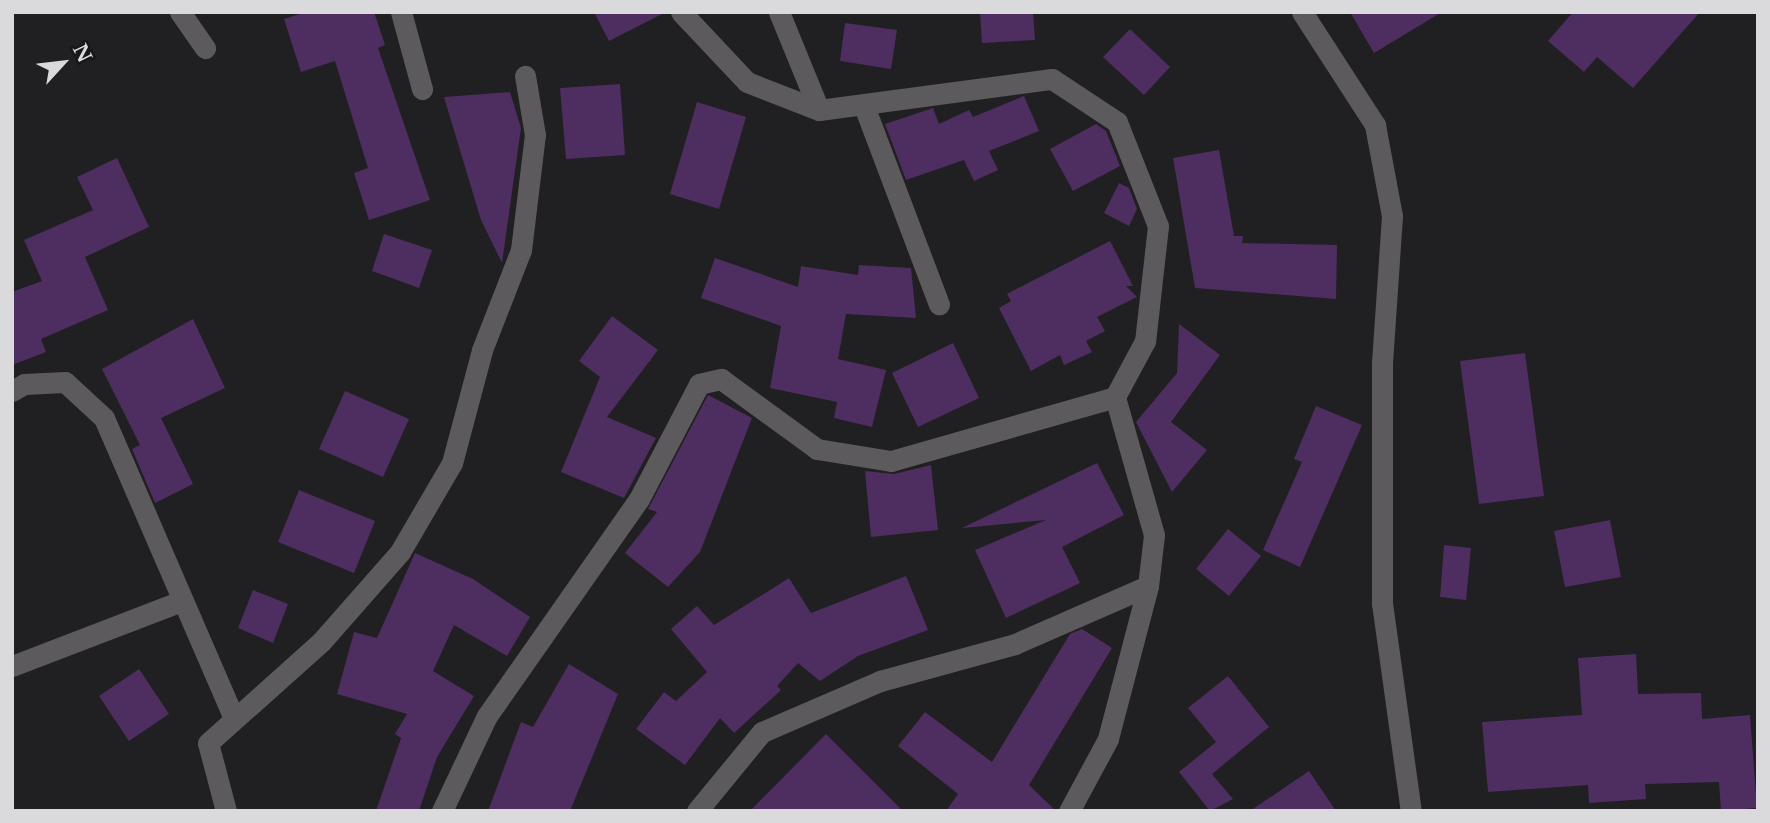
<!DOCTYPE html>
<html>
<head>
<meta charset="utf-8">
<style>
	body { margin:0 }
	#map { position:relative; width:1770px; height:823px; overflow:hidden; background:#201f21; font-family:"Libre Baskerville",serif }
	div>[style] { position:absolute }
	.building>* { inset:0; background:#4e2d61 }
	.minor>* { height:21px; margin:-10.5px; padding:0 10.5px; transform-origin:10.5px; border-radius:10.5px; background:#5c5a5d }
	span { translate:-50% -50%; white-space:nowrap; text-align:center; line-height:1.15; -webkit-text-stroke:5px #171618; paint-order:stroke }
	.frame { position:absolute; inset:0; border:14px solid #dad9db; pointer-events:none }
	.north { position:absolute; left:28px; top:28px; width:70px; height:70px; -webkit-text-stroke:5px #171618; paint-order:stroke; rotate:63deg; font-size:19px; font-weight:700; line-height:28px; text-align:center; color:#dad9db }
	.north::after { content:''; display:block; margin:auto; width:24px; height:32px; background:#dad9db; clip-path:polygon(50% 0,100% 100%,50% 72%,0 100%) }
</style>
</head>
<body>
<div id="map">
	<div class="building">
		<i style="clip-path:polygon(306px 12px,374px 12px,385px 45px,378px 48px,430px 200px,369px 220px,354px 173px,368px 168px,335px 61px,301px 72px,284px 19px)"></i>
		<i style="clip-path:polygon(594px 12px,666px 12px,609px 41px)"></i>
		<i style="clip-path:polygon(980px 12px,1033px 12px,1035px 40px,982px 43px)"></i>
		<i style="clip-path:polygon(1350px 12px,1442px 12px,1374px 53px)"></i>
		<i style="clip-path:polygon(1573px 12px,1700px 12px,1633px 88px,1597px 57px,1584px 72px,1548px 41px)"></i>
		<i style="clip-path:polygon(845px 23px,897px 30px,891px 69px,840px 61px)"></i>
		<i style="clip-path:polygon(1130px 29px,1170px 67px,1144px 95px,1103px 57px)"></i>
		<i style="clip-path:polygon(620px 84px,625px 155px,566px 159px,560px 88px)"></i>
		<i style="clip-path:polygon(510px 92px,521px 128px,502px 263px,481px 220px,444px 97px)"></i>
		<i style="clip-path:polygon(1024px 96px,1039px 131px,989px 151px,998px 170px,974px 181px,964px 160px,906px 180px,885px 124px,933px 108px,939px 124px,969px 110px,973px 117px)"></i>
		<i style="clip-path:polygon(697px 102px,746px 117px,719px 209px,670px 194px)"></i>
		<i style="clip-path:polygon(1096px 124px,1106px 131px,1120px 166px,1073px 191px,1050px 149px)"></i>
		<i style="clip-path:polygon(1219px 150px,1234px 236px,1243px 236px,1242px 243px,1337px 245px,1336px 299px,1195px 288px,1173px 158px)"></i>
		<i style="clip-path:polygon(117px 158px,149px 227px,85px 257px,108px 310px,41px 339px,46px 352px,12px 365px,12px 292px,42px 281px,24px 240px,93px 210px,77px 177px)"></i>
		<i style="clip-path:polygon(1119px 183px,1129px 188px,1137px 209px,1129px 226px,1104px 213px)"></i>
		<i style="clip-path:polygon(384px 234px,432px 250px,419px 288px,372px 271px)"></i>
		<i style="clip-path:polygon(1110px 241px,1133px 286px,1126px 286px,1137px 297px,1097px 317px,1105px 331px,1086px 341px,1092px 352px,1064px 365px,1060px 355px,1031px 371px,999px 308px,1011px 301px,1007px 294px)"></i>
		<i style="clip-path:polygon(715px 258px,798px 287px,801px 266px,858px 275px,859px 265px,911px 268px,916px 318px,846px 314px,838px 359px,886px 370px,872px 427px,834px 418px,837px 402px,770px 388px,781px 326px,701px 298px)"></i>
		<i style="clip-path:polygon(612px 316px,658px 350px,607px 417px,656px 438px,624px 498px,561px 472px,600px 377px,579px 361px)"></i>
		<i style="clip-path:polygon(193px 319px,225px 388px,161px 418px,193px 484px,155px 503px,132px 449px,140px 445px,102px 369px)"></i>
		<i style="clip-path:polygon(1179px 324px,1220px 355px,1171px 422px,1207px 450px,1172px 492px,1136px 422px,1177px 373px)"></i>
		<i style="clip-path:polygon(953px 343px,979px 398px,918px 427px,892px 373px)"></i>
		<i style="clip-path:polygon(1525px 353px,1544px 496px,1479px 504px,1460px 361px)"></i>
		<i style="clip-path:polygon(345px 391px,409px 419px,383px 477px,319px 449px)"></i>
		<i style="clip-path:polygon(708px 395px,752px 418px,700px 552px,668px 587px,625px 553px,657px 512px,648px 509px)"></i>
		<i style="clip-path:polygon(1316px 406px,1362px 425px,1300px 567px,1263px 550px,1302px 462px,1294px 459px)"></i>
		<i style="clip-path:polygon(1097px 463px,1124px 515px,1062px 547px,1080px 583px,1006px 618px,975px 550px,1046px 520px,962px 528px)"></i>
		<i style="clip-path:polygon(931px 465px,938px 530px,871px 537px,865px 471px,894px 474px)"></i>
		<i style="clip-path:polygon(299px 490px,375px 521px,354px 573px,278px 542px)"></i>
		<i style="clip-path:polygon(1610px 520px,1621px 577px,1565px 587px,1554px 531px)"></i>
		<i style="clip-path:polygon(1228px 529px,1261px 556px,1229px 596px,1196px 569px)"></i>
		<i style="clip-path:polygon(1444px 545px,1471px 548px,1466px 600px,1440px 597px)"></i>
		<i style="clip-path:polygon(415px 553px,473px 579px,530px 617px,507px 656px,454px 625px,433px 671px,474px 696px,437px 757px,419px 811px,376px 811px,401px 738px,395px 734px,407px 714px,337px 694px,354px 632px,377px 638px)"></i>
		<i style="clip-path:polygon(906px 576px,928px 630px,858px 656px,820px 681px,798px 663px,777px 686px,781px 690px,734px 733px,720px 718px,685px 765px,636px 729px,664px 692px,676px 701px,707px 672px,671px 629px,697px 606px,714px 625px,789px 578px,811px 613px)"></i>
		<i style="clip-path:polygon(253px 590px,288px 604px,273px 643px,238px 628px)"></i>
		<i style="clip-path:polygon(1082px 629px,1112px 648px,1029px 785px,1056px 811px,946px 811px,958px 794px,898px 746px,925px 712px,992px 762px,1070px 634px)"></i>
		<i style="clip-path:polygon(1636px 654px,1638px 694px,1701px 693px,1702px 719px,1750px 715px,1757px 808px,1721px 811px,1719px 782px,1645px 784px,1646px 799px,1589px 803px,1588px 785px,1488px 792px,1482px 722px,1582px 715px,1578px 658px)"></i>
		<i style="clip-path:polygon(569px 664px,618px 694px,570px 811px,488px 811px,521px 722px,533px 727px)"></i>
		<i style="clip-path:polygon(139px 669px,169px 714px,129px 741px,99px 696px)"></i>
		<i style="clip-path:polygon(1228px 676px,1269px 727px,1212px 774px,1233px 799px,1210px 811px,1179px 772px,1216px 742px,1188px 708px)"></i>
		<i style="clip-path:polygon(826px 734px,903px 811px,750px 811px)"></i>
		<i style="clip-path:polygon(1309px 771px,1336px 811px,1250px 811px)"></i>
	</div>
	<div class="minor">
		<i style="left:180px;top:12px;width:44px;rotate:55.2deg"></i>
		<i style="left:401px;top:12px;width:80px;rotate:74.7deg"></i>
		<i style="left:681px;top:12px;width:96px;rotate:46.7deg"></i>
		<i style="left:747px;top:82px;width:77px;rotate:21.3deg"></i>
		<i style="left:779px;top:12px;width:106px;rotate:67.8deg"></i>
		<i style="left:819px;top:110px;width:235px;rotate:-7.6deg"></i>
		<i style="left:1052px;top:79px;width:78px;rotate:33.5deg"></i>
		<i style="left:1117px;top:122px;width:112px;rotate:68.5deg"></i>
		<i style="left:1158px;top:226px;width:116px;rotate:96.4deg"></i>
		<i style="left:1145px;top:341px;width:64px;rotate:118.2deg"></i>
		<i style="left:1115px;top:397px;width:143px;rotate:74.2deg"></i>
		<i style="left:1154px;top:535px;width:51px;rotate:96.7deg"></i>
		<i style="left:1148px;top:586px;width:158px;rotate:104.7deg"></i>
		<i style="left:1108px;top:739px;width:82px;rotate:118.4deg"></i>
		<i style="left:1302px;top:12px;width:135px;rotate:57.1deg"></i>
		<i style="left:1375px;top:125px;width:93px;rotate:79.4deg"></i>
		<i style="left:1392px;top:216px;width:145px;rotate:93.9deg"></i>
		<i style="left:1382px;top:361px;width:242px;rotate:90deg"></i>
		<i style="left:1382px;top:603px;width:210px;rotate:82.1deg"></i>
		<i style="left:864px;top:106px;width:212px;rotate:69.3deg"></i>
		<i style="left:12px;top:391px;width:14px;rotate:-30deg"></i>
		<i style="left:24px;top:384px;width:41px;rotate:-2.8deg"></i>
		<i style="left:65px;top:382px;width:53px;rotate:42.7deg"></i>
		<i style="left:104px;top:418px;width:327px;rotate:66.6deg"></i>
		<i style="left:12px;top:666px;width:179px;rotate:-21deg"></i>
		<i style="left:226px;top:811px;width:70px;rotate:-104.8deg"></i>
		<i style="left:208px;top:743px;width:152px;rotate:-41.8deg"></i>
		<i style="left:321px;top:642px;width:120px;rotate:-48.7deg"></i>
		<i style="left:400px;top:552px;width:103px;rotate:-59.7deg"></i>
		<i style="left:452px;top:463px;width:117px;rotate:-75.1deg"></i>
		<i style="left:482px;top:350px;width:107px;rotate:-68.7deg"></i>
		<i style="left:521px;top:250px;width:116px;rotate:-83.1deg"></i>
		<i style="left:535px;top:135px;width:60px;rotate:-99.6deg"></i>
		<i style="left:442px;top:811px;width:105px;rotate:-64.7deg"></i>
		<i style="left:487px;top:716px;width:265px;rotate:-55deg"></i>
		<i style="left:639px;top:499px;width:130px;rotate:-62.4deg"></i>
		<i style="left:699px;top:384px;width:23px;rotate:-13deg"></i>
		<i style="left:721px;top:379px;width:119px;rotate:36.1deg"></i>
		<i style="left:817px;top:449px;width:75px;rotate:9.2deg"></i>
		<i style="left:891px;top:461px;width:233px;rotate:-15.9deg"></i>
		<i style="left:697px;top:811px;width:102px;rotate:-50.6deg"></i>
		<i style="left:762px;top:732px;width:129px;rotate:-23.4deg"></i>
		<i style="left:880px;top:681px;width:140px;rotate:-15.3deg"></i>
		<i style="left:1015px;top:644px;width:145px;rotate:-23.6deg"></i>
	</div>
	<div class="frame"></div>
	<div class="north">N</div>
</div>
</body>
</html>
